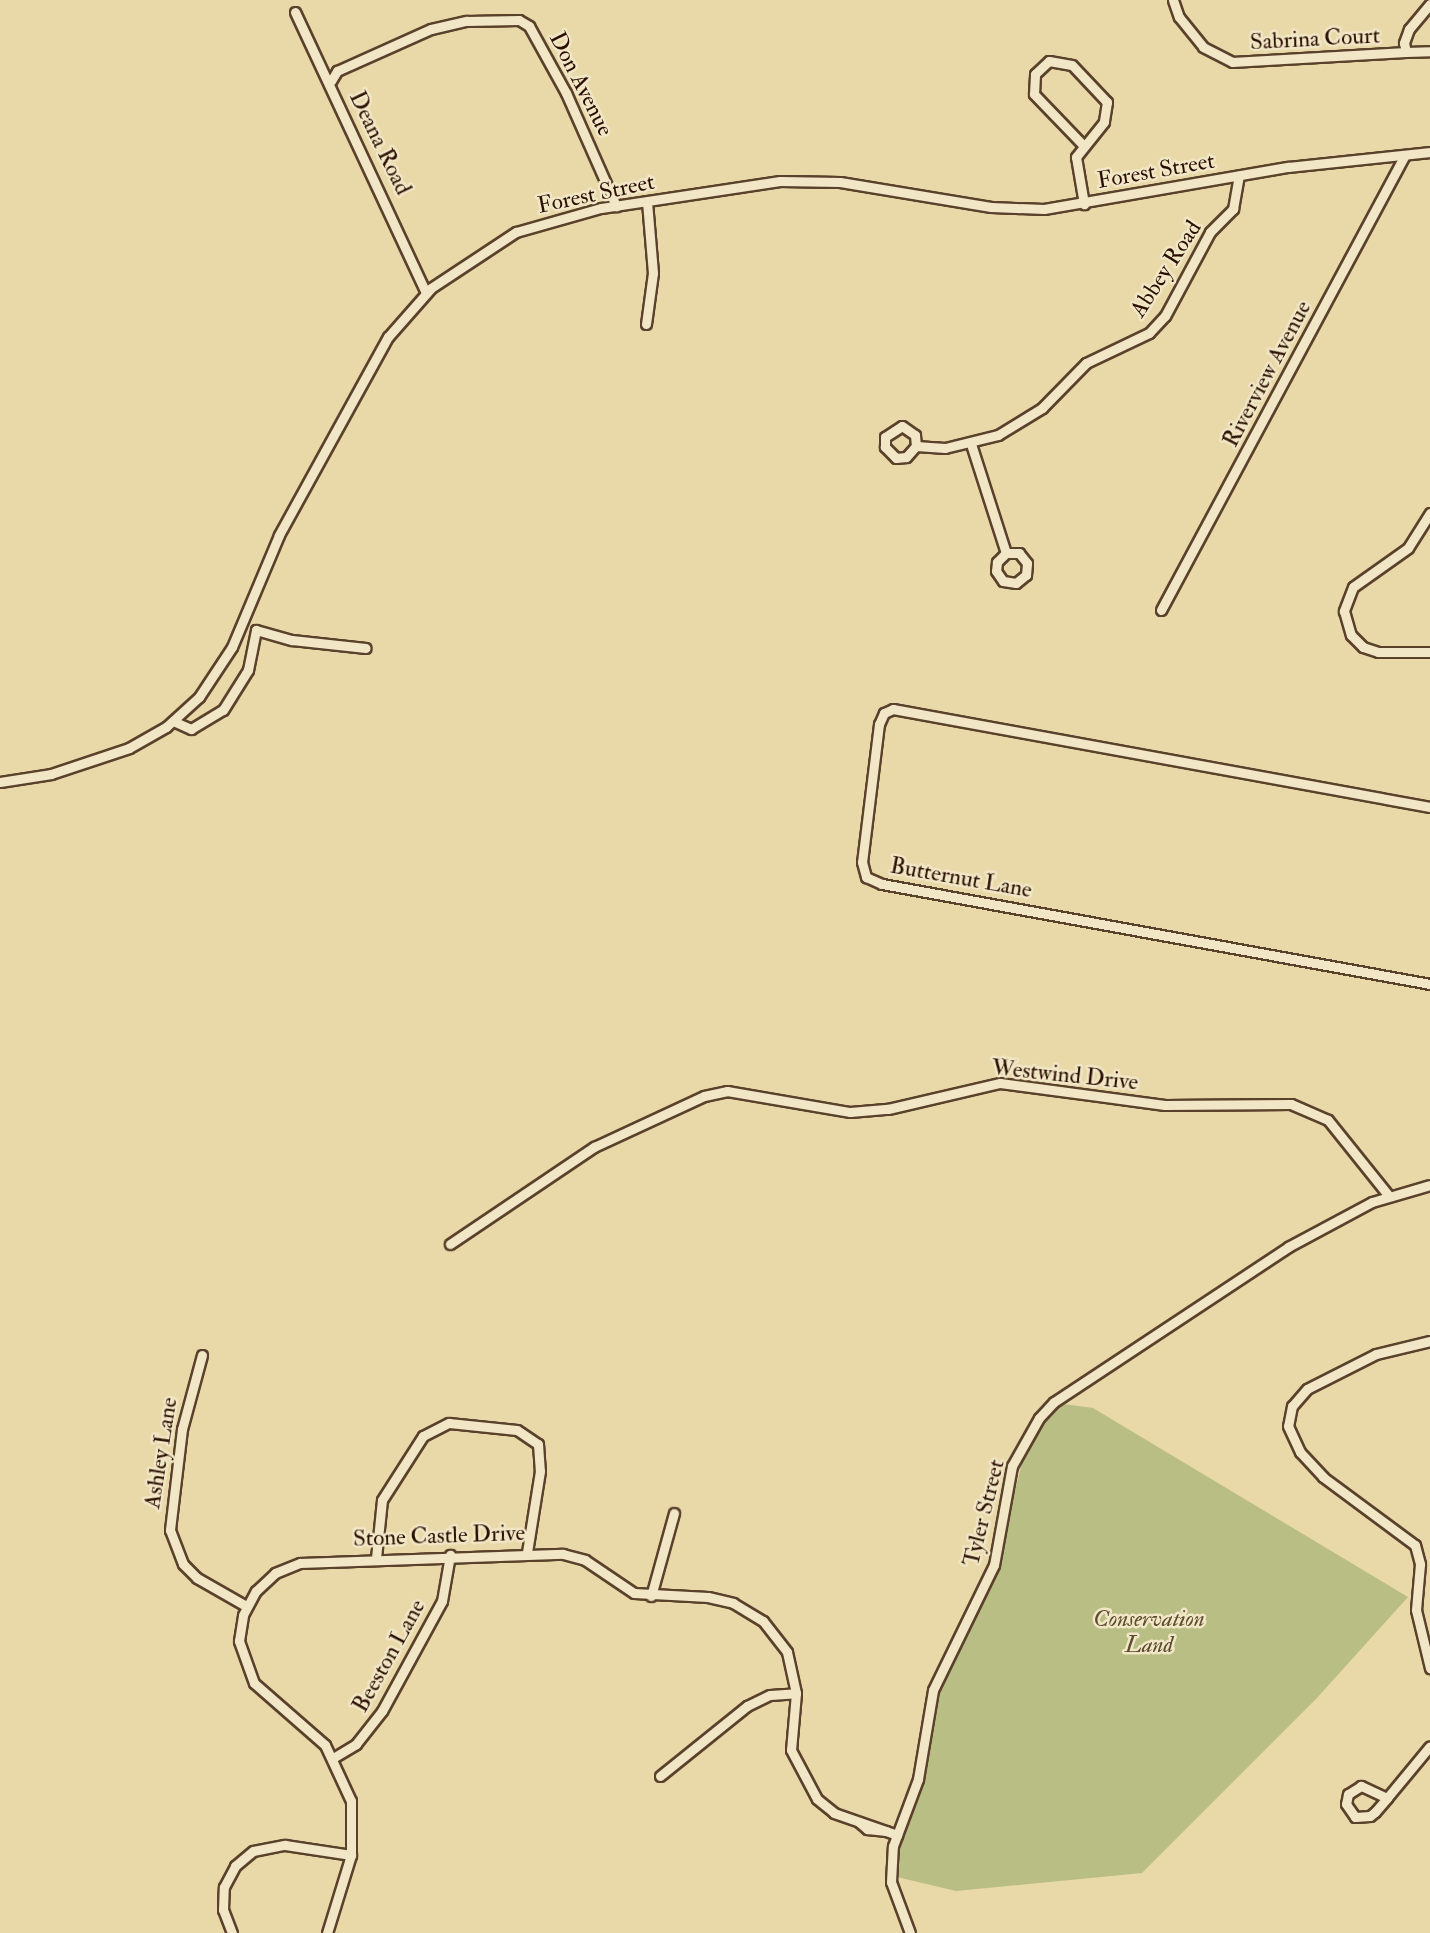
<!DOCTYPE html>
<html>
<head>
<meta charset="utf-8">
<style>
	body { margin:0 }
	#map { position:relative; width:1430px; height:1933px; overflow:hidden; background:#e9d8a8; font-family:"IM FELL Double Pica",serif }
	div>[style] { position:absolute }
	.green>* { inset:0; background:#b9be85 }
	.roads { filter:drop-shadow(2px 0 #5a412b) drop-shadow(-2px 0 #5a412b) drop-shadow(0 2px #5a412b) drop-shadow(0 -2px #5a412b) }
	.minor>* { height:9px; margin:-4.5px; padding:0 4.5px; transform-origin:4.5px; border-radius:4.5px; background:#f1e6c6 }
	span { translate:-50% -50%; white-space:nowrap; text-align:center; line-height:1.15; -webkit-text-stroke:5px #f1e6c6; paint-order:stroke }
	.street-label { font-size:23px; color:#2a0f01 }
	.park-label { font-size:23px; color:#5c4c2f; font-style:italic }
</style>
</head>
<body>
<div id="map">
	<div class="green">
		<i style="clip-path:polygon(1063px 1404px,1093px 1408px,1408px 1597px,1316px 1699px,1142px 1873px,956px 1891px,897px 1877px,898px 1849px,919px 1792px,943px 1678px,992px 1582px,1025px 1451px,1050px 1414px)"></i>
	</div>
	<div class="roads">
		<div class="minor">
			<i style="left:1173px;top:0;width:18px;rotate:71deg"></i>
			<i style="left:1179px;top:17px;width:38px;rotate:51deg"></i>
			<i style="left:1203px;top:47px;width:33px;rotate:27deg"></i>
			<i style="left:1232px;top:62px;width:174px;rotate:-3.3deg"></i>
			<i style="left:1430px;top:4px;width:33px;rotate:130deg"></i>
			<i style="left:1409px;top:29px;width:15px;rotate:110deg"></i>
			<i style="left:1404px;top:43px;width:9px;rotate:77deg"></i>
			<i style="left:1406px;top:52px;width:24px;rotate:-2deg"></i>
			<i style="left:295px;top:12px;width:310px;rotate:65deg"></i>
			<i style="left:331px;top:81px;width:12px;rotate:-59deg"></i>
			<i style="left:337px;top:71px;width:103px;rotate:-24.1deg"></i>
			<i style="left:431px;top:29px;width:37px;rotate:-13deg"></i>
			<i style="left:467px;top:21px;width:52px;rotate:-1.1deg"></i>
			<i style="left:519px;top:20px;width:12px;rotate:31deg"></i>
			<i style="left:529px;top:26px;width:77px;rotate:61.1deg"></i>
			<i style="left:566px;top:93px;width:124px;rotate:66.1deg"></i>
			<i style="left:1083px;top:145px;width:71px;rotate:-133.9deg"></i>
			<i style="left:1034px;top:94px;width:20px;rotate:-87deg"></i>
			<i style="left:1035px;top:74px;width:19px;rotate:-43deg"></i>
			<i style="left:1049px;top:61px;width:23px;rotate:10deg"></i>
			<i style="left:1072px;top:65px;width:51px;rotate:46.6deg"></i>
			<i style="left:1107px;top:102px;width:20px;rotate:99deg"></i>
			<i style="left:1104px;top:122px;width:45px;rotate:128.7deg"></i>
			<i style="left:1076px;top:157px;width:48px;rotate:80.3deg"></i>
			<i style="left:646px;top:324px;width:51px;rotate:-82.2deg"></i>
			<i style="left:653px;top:273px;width:72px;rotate:-94.8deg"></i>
			<i style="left:971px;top:444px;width:114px;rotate:72.2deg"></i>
			<i style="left:1006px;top:553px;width:13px;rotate:135deg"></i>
			<i style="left:997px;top:562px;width:9px;rotate:96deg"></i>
			<i style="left:996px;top:571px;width:12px;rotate:55deg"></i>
			<i style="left:1003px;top:581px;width:13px;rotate:9deg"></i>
			<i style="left:1016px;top:583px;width:13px;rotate:-39deg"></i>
			<i style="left:1026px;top:575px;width:12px;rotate:-85deg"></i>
			<i style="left:1027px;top:563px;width:13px;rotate:-129deg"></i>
			<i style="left:1019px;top:553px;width:13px;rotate:180deg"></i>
			<i style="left:916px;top:446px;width:15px;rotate:132deg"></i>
			<i style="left:906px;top:457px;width:10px;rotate:174deg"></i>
			<i style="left:896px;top:458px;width:16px;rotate:-135deg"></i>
			<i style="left:885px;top:447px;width:10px;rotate:-90deg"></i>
			<i style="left:885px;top:437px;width:20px;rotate:-33deg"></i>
			<i style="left:902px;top:426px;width:16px;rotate:35deg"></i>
			<i style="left:915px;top:435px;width:11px;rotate:85deg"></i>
			<i style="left:916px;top:446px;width:29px;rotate:4deg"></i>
			<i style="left:945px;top:448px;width:55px;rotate:-13.8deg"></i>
			<i style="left:998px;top:435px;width:52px;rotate:-31.5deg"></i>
			<i style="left:1042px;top:408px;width:63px;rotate:-45.6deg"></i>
			<i style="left:1086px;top:363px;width:70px;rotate:-25.5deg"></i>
			<i style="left:1149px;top:333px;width:23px;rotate:-47deg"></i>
			<i style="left:1165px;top:316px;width:95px;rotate:-61.8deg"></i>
			<i style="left:1210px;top:232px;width:33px;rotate:-45deg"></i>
			<i style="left:1233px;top:209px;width:34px;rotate:-80deg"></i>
			<i style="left:1430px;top:513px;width:41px;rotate:122.2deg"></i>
			<i style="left:1408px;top:548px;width:67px;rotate:144.7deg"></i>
			<i style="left:1353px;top:587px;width:26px;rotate:111deg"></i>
			<i style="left:1344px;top:611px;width:25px;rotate:74deg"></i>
			<i style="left:1351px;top:635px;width:17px;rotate:45deg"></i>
			<i style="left:1363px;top:647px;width:16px;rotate:18deg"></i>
			<i style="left:1378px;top:652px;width:52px"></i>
			<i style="left:1161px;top:610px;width:516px;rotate:-61.8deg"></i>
			<i style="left:173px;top:721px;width:20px;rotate:24deg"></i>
			<i style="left:191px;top:729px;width:37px;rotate:-31deg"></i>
			<i style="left:223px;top:710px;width:47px;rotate:-58deg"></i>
			<i style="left:248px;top:670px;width:41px;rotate:-78.7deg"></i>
			<i style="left:256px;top:630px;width:37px;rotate:16deg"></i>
			<i style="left:292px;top:640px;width:74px;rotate:6.2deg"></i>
			<i style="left:0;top:782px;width:52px;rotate:-8.9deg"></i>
			<i style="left:51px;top:774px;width:82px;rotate:-18.4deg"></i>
			<i style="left:129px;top:748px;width:43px;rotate:-29.6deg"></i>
			<i style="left:166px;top:727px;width:45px;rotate:-42.3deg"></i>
			<i style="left:199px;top:697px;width:60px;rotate:-56.6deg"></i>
			<i style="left:232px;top:647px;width:121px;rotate:-67.2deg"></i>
			<i style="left:279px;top:535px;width:226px;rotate:-61.2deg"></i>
			<i style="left:388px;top:337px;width:65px;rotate:-48.7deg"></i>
			<i style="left:431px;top:288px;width:102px;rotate:-33.4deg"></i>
			<i style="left:516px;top:232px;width:88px;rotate:-15.8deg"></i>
			<i style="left:601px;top:208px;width:181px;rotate:-8.6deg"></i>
			<i style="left:780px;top:181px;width:60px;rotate:1deg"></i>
			<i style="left:840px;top:182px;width:153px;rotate:9.4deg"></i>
			<i style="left:991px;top:207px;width:53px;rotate:2.2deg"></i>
			<i style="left:1044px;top:209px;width:248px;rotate:-9.8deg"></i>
			<i style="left:1288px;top:167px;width:143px;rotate:-6deg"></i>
			<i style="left:1430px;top:807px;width:546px;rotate:-169.66deg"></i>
			<i style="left:893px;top:709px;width:10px;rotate:156deg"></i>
			<i style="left:884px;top:713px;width:12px;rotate:114deg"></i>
			<i style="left:879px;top:724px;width:139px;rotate:97deg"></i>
			<i style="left:862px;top:862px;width:16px;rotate:75deg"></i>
			<i style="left:866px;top:877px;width:17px;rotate:24deg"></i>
			<i style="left:882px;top:884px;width:557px;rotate:10.34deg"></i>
			<i style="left:450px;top:1244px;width:174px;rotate:-34deg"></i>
			<i style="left:594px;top:1147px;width:121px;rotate:-24.9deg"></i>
			<i style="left:704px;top:1096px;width:24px;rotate:-12deg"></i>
			<i style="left:727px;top:1091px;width:125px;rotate:9.7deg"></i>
			<i style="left:850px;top:1112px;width:38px;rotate:-5deg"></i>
			<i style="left:888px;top:1109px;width:115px;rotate:-13.1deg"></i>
			<i style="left:1000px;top:1083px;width:166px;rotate:7.6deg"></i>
			<i style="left:1165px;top:1105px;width:126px;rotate:-0.5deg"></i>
			<i style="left:1291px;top:1104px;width:40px;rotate:23.4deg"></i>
			<i style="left:1328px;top:1120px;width:96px;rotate:51.3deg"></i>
			<i style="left:1430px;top:1341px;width:56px;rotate:166.5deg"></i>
			<i style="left:1376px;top:1354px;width:77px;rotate:153.1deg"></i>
			<i style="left:1307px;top:1389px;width:23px;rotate:131deg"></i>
			<i style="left:1292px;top:1406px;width:20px;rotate:101deg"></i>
			<i style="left:1288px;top:1426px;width:29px;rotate:65deg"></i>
			<i style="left:1300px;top:1452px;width:34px;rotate:47deg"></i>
			<i style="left:1323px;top:1477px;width:114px;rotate:36.5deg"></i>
			<i style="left:1415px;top:1545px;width:20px;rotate:75deg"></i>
			<i style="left:1420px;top:1564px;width:46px;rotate:95deg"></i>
			<i style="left:1416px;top:1610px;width:60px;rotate:76.4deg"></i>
			<i style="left:202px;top:1355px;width:77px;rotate:105.1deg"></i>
			<i style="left:182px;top:1429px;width:102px;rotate:96.8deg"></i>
			<i style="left:170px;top:1530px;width:36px;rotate:69deg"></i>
			<i style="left:183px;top:1564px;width:20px;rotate:45deg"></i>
			<i style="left:197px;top:1578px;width:56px;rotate:29.7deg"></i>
			<i style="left:376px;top:1558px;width:58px;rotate:-84.1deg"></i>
			<i style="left:382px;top:1500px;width:76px;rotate:-57.4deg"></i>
			<i style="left:423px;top:1436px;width:29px;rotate:-27deg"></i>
			<i style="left:449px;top:1423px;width:68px;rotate:5.9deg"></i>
			<i style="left:517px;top:1430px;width:25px;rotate:34deg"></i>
			<i style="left:538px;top:1444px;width:27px;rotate:86deg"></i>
			<i style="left:540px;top:1471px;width:82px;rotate:99.1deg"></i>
			<i style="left:651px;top:1596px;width:86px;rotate:-74.5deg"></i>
			<i style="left:333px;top:1758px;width:27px;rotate:-31deg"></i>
			<i style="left:356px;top:1744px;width:42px;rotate:-51.8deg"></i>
			<i style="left:382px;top:1711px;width:125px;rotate:-61.4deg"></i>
			<i style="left:442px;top:1601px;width:47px;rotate:-80.1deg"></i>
			<i style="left:660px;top:1776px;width:112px;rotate:-38.8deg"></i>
			<i style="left:747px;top:1706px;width:25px;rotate:-26deg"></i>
			<i style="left:770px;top:1695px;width:26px;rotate:-4deg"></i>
			<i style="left:1387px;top:1798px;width:29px;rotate:-155deg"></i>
			<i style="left:1361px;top:1786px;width:15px;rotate:148deg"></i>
			<i style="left:1348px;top:1794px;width:10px;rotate:101deg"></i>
			<i style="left:1346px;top:1804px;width:16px;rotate:55deg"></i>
			<i style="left:1355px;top:1817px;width:15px;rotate:-4deg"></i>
			<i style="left:1370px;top:1816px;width:6px;rotate:-39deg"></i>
			<i style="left:1375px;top:1812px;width:18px;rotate:-49deg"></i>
			<i style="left:1387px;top:1798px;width:67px;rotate:-50.4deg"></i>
			<i style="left:859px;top:1822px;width:11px;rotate:41deg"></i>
			<i style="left:867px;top:1829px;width:19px;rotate:6deg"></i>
			<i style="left:232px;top:1933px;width:25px;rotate:-111deg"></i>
			<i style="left:223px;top:1910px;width:23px;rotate:-88deg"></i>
			<i style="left:224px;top:1887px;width:24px;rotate:-62deg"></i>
			<i style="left:235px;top:1866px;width:23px;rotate:-40deg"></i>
			<i style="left:253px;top:1851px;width:33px;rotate:-11deg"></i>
			<i style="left:285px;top:1845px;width:67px;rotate:8.6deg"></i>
			<i style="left:327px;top:1933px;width:82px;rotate:-72.9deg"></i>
			<i style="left:351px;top:1855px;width:54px;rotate:-90deg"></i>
			<i style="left:351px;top:1801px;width:62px;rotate:-114.9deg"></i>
			<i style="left:325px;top:1745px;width:94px;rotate:-138.9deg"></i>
			<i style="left:254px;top:1683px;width:45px;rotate:-109.7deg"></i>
			<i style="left:239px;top:1641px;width:26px;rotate:-81deg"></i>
			<i style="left:243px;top:1615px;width:27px;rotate:-62deg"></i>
			<i style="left:256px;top:1591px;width:26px;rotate:-43deg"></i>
			<i style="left:275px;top:1573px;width:27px;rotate:-22deg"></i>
			<i style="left:300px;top:1563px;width:263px;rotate:-2deg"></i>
			<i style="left:563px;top:1554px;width:23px;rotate:15deg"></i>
			<i style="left:585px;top:1560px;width:59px;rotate:34deg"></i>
			<i style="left:634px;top:1593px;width:74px;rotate:3.1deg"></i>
			<i style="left:708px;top:1597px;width:26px;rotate:13deg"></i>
			<i style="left:733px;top:1603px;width:35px;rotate:31deg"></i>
			<i style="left:763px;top:1621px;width:39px;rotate:52deg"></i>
			<i style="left:787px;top:1652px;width:42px;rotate:77.6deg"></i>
			<i style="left:796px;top:1693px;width:57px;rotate:95deg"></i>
			<i style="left:791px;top:1750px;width:55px;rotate:62deg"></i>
			<i style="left:817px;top:1799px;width:22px;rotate:39deg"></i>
			<i style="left:834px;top:1813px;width:67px;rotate:19.2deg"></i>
			<i style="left:910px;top:1933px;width:54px;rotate:-110.4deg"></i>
			<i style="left:891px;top:1882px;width:36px;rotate:-87deg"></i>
			<i style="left:893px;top:1846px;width:72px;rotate:-69.5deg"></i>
			<i style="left:918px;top:1779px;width:90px;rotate:-80.4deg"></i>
			<i style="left:933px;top:1690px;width:139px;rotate:-64deg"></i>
			<i style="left:994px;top:1565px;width:101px;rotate:-79.7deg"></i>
			<i style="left:1012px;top:1466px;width:55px;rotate:-60.6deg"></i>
			<i style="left:1039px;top:1418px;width:22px;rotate:-47deg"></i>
			<i style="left:1054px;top:1402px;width:281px;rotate:-33.5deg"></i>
			<i style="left:1288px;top:1247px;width:95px;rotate:-28.2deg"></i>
			<i style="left:1372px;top:1202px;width:60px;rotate:-16.3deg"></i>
		</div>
	</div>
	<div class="street-label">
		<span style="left:1315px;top:39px;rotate:-3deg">Sabrina Court</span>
		<span style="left:581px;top:84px;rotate:63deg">Don Avenue</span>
		<span style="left:380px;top:143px;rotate:64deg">Deana Road</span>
		<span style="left:1156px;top:171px;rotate:-10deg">Forest Street</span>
		<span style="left:596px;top:194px;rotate:-12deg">Forest Street</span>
		<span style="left:1166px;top:269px;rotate:-57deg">Abbey Road</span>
		<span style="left:1267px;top:374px;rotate:-62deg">Riverview Avenue</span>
		<span style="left:961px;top:878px;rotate:10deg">Butternut Lane</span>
		<span style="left:1065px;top:1075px;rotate:6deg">Westwind Drive</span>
		<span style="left:161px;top:1453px;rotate:-81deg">Ashley Lane</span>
		<span style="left:984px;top:1513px;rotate:-76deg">Tyler Street</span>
		<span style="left:439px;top:1536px;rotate:-2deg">Stone Castle Drive</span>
		<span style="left:389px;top:1656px;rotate:-61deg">Beeston Lane</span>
	</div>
	<div class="park-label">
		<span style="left:1149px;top:1632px">Conservation<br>Land</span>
	</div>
</div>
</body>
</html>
